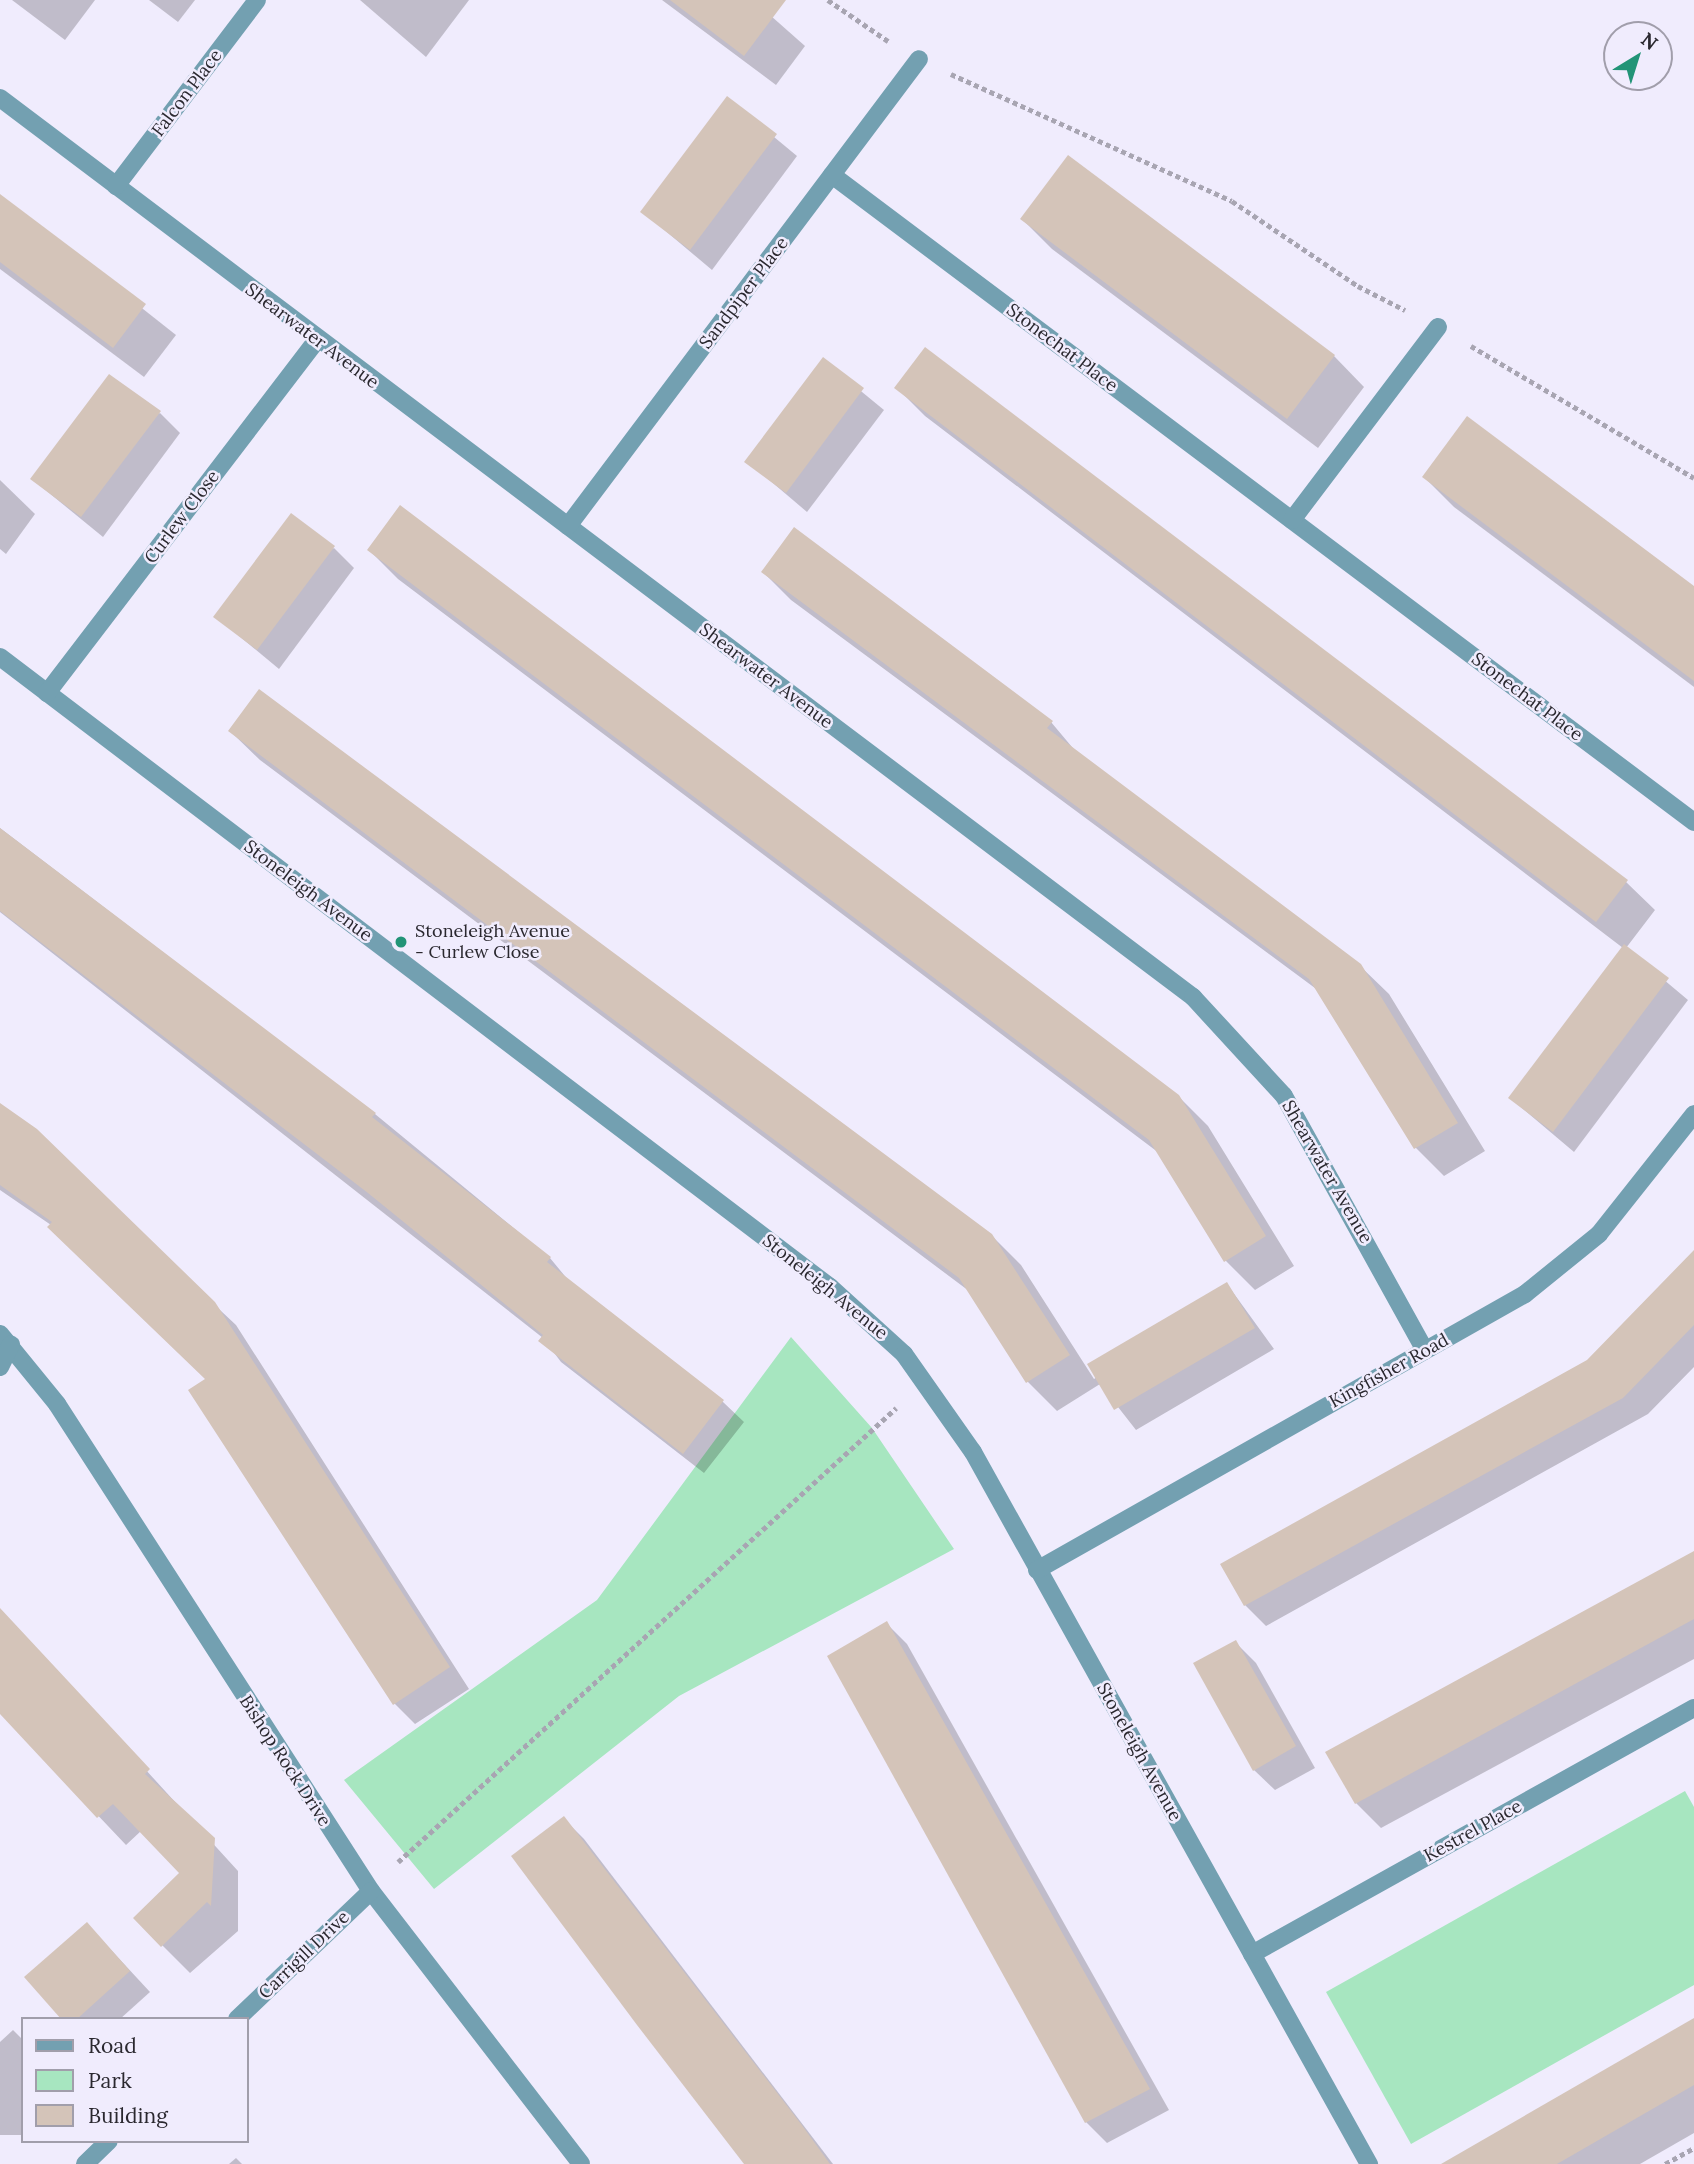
<!DOCTYPE html>
<html>
<head>
<meta charset="utf-8">
<style>
	body { margin:0 }
	#map { position:relative; width:1694px; height:2164px; overflow:hidden; background:#f0ecfd; font-family:Lora,serif }
	div>[style] { position:absolute }
	.green>* { inset:0; background:#a7e6c0 }
	.shadow>* { inset:0; background:#0003 }
	.building>* { inset:0; background:#d4c4b9 }
	.path>* { height:4.5px; margin-top:-2.25px; transform-origin:0; background:repeating-linear-gradient(90deg,#a8a5b2 0 5px,transparent 0 8.5px) }
	.minor>* { height:18px; margin:-9px; padding:0 9px; transform-origin:9px; border-radius:9px; background:#73a0b1 }
	.dots>* { width:19px; height:19px; translate:-50% -50%; box-sizing:border-box; border:4px solid #f0ecfd; border-radius:50% }
	span { translate:-50% -50%; white-space:nowrap; text-align:center; line-height:1.15; -webkit-text-stroke:5px #f0ecfd; paint-order:stroke }
	.street-label { font-size:18px; color:#2a282f }
	.poi-label { font-size:18px; color:#2a282f }
	.left { translate:0 -50%; text-align:left }
	.legend { position:absolute; left:21px; top:2017px; width:228px; height:126px; box-sizing:border-box; background:#f0ecfd; border:2px solid #a19eab; margin:0; padding:9px 12px; list-style:none; font-size:21px; color:#2a282f }
	.legend li { display:flex; align-items:center; gap:14px; height:35px }
	.legend b { width:35px; border:2px solid #a19eab }
	.north { position:absolute; left:1603px; top:21px; width:70px; height:70px; box-sizing:border-box; background:#f0ecfd; border:2px solid #a19eab; border-radius:50%; rotate:38deg; font-size:19px; font-weight:700; line-height:28px; text-align:center; color:#2a282f }
	.north::after { content:''; display:block; margin:auto; width:24px; height:32px; background:#229477; clip-path:polygon(50% 0,100% 100%,50% 72%,0 100%) }
</style>
</head>
<body>
<div id="map">
	<div class="green">
		<i style="clip-path:polygon(791px 1337px,872px 1428px,954px 1549px,679px 1696px,434px 1889px,344px 1780px,597px 1600px)"></i>
		<i style="clip-path:polygon(1685px 1791px,1694px 1807px,1694px 1985px,1411px 2144px,1326px 1992px)"></i>
	</div>
	<div class="shadow">
		<i style="clip-path:polygon(12px 0,95px 0,65px 40px)"></i>
		<i style="clip-path:polygon(149px 0,195px 0,178px 22px)"></i>
		<i style="clip-path:polygon(360px 0,469px 0,426px 57px)"></i>
		<i style="clip-path:polygon(662px 0,753px 0,805px 46px,776px 85px)"></i>
		<i style="clip-path:polygon(728px 99px,797px 156px,712px 270px,643px 212px)"></i>
		<i style="clip-path:polygon(0 196px,176px 335px,144px 377px,0 269px)"></i>
		<i style="clip-path:polygon(1022px 219px,1334px 356px,1364px 387px,1318px 448px,1052px 249px)"></i>
		<i style="clip-path:polygon(823px 360px,884px 410px,807px 512px,747px 461px)"></i>
		<i style="clip-path:polygon(897px 388px,1626px 882px,1655px 910px,1626px 948px,1688px 1000px,1574px 1152px,1510px 1098px,1623px 948px,925px 416px)"></i>
		<i style="clip-path:polygon(160px 413px,180px 433px,103px 537px,32px 479px)"></i>
		<i style="clip-path:polygon(1424px 477px,1694px 589px,1694px 687px,1454px 507px)"></i>
		<i style="clip-path:polygon(0 480px,35px 514px,6px 554px,0 549px)"></i>
		<i style="clip-path:polygon(334px 548px,354px 568px,279px 669px,215px 616px)"></i>
		<i style="clip-path:polygon(369px 550px,1178px 1096px,1208px 1126px,1294px 1266px,1255px 1290px,1226px 1261px,1159px 1153px,398px 579px)"></i>
		<i style="clip-path:polygon(763px 572px,1051px 722px,1077px 753px,1359px 965px,1389px 994px,1485px 1151px,1444px 1176px,1416px 1148px,1319px 991px,791px 600px)"></i>
		<i style="clip-path:polygon(230px 731px,991px 1235px,1021px 1265px,1094px 1379px,1227px 1284px,1274px 1349px,1136px 1430px,1100px 1384px,1057px 1411px,1028px 1382px,969px 1291px,260px 760px)"></i>
		<i style="clip-path:polygon(0 828px,375px 1114px,550px 1258px,569px 1281px,723px 1402px,744px 1422px,704px 1473px,561px 1362px,543px 1338px,0 912px)"></i>
		<i style="clip-path:polygon(0 1104px,236px 1325px,469px 1689px,415px 1724px,394px 1703px,207px 1380px,51px 1225px,0 1190px)"></i>
		<i style="clip-path:polygon(1694px 1271px,1694px 1367px,1648px 1414px,1266px 1626px,1245px 1605px,1588px 1361px)"></i>
		<i style="clip-path:polygon(1694px 1553px,1694px 1659px,1381px 1828px,1356px 1803px)"></i>
		<i style="clip-path:polygon(0 1610px,238px 1871px,238px 1931px,190px 1973px,135px 1918px,181px 1873px,141px 1831px,126px 1845px,0 1712px)"></i>
		<i style="clip-path:polygon(886px 1623px,907px 1644px,1169px 2110px,1107px 2143px,1086px 2122px,829px 1657px)"></i>
		<i style="clip-path:polygon(1235px 1642px,1256px 1663px,1315px 1768px,1275px 1790px,1254px 1770px)"></i>
		<i style="clip-path:polygon(563px 1818px,584px 1839px,833px 2164px,746px 2164px)"></i>
		<i style="clip-path:polygon(87px 1924px,150px 1992px,120px 2019px,63px 2019px)"></i>
		<i style="clip-path:polygon(1694px 2020px,1694px 2133px,1640px 2164px,1476px 2164px)"></i>
		<i style="clip-path:polygon(13px 2030px,23px 2040px,23px 2135px,0 2135px,0 2042px)"></i>
		<i style="clip-path:polygon(236px 2158px,242px 2164px,229px 2164px)"></i>
	</div>
	<div class="building">
		<i style="clip-path:polygon(670px 0,786px 0,744px 56px)"></i>
		<i style="clip-path:polygon(727px 96px,777px 134px,690px 250px,640px 212px)"></i>
		<i style="clip-path:polygon(1068px 155px,1335px 355px,1287px 419px,1020px 219px)"></i>
		<i style="clip-path:polygon(0 194px,146px 304px,113px 348px,0 262px)"></i>
		<i style="clip-path:polygon(925px 347px,1628px 880px,1596px 922px,894px 388px)"></i>
		<i style="clip-path:polygon(823px 357px,864px 388px,786px 493px,744px 462px)"></i>
		<i style="clip-path:polygon(109px 374px,161px 411px,81px 517px,30px 479px)"></i>
		<i style="clip-path:polygon(1467px 416px,1694px 586px,1694px 681px,1422px 477px)"></i>
		<i style="clip-path:polygon(400px 505px,1179px 1095px,1266px 1236px,1224px 1262px,1149px 1140px,367px 550px)"></i>
		<i style="clip-path:polygon(291px 513px,335px 546px,257px 650px,213px 617px)"></i>
		<i style="clip-path:polygon(794px 527px,1053px 721px,1047px 728px,1361px 964px,1458px 1123px,1414px 1149px,1309px 979px,761px 572px)"></i>
		<i style="clip-path:polygon(259px 689px,992px 1234px,1070px 1355px,1026px 1383px,959px 1278px,228px 731px)"></i>
		<i style="clip-path:polygon(0 828px,376px 1113px,372px 1117px,551px 1257px,547px 1262px,724px 1400px,683px 1454px,538px 1341px,543px 1335px,368px 1193px,0 911px)"></i>
		<i style="clip-path:polygon(1624px 944px,1669px 978px,1553px 1132px,1508px 1098px)"></i>
		<i style="clip-path:polygon(0 1103px,37px 1129px,215px 1302px,450px 1667px,393px 1705px,188px 1390px,205px 1379px,47px 1227px,52px 1222px,0 1185px)"></i>
		<i style="clip-path:polygon(1694px 1250px,1694px 1325px,1623px 1398px,1244px 1606px,1220px 1564px,1587px 1360px)"></i>
		<i style="clip-path:polygon(1227px 1282px,1255px 1328px,1114px 1410px,1087px 1364px)"></i>
		<i style="clip-path:polygon(1694px 1551px,1694px 1619px,1355px 1804px,1325px 1752px)"></i>
		<i style="clip-path:polygon(0 1608px,150px 1769px,145px 1774px,215px 1838px,211px 1906px,207px 1902px,161px 1947px,133px 1918px,179px 1873px,113px 1804px,97px 1818px,0 1714px)"></i>
		<i style="clip-path:polygon(887px 1621px,1150px 2089px,1085px 2123px,827px 1656px)"></i>
		<i style="clip-path:polygon(1236px 1640px,1296px 1746px,1253px 1771px,1193px 1663px)"></i>
		<i style="clip-path:polygon(564px 1816px,801px 2124px,830px 2164px,744px 2164px,637px 2025px,511px 1856px)"></i>
		<i style="clip-path:polygon(87px 1922px,130px 1971px,77px 2019px,61px 2019px,24px 1977px)"></i>
		<i style="clip-path:polygon(1694px 2018px,1694px 2085px,1557px 2164px,1441px 2164px)"></i>
	</div>
	<div class="path">
		<i style="left:828px;top:0;width:73px;rotate:34.3deg"></i>
		<i style="left:951px;top:74px;width:308px;rotate:24.3deg"></i>
		<i style="left:1232px;top:201px;width:152px;rotate:34deg"></i>
		<i style="left:1358px;top:286px;width:53px;rotate:27.1deg"></i>
		<i style="left:1471px;top:346px;width:259px;rotate:30.6deg"></i>
		<i style="left:398px;top:1862px;width:674px;rotate:-42.35deg"></i>
		<i style="left:1665px;top:2164px;width:33px;rotate:-29deg"></i>
	</div>
	<div class="minor">
		<i style="left:0;top:98px;width:1494px;rotate:37deg"></i>
		<i style="left:1193px;top:997px;width:134px;rotate:47.4deg"></i>
		<i style="left:1284px;top:1096px;width:291px;rotate:61deg"></i>
		<i style="left:832px;top:175px;width:1078px;rotate:36.89deg"></i>
		<i style="left:116px;top:186px;width:233px;rotate:-52.8deg"></i>
		<i style="left:1292px;top:520px;width:242px;rotate:-52.9deg"></i>
		<i style="left:568px;top:526px;width:584px;rotate:-53.07deg"></i>
		<i style="left:0;top:657px;width:1042px;rotate:37.2deg"></i>
		<i style="left:830px;top:1287px;width:100px;rotate:42.2deg"></i>
		<i style="left:904px;top:1354px;width:120px;rotate:54.9deg"></i>
		<i style="left:973px;top:1452px;width:815px;rotate:60.92deg"></i>
		<i style="left:47px;top:693px;width:444px;rotate:-52.6deg"></i>
		<i style="left:0;top:1334px;width:90px;rotate:50.8deg"></i>
		<i style="left:57px;top:1404px;width:579px;rotate:57.19deg"></i>
		<i style="left:371px;top:1891px;width:344px;rotate:52.4deg"></i>
		<i style="left:0;top:1367px;width:25px;rotate:-64deg"></i>
		<i style="left:1037px;top:1570px;width:561px;rotate:-29.49deg"></i>
		<i style="left:1525px;top:1294px;width:95px;rotate:-39deg"></i>
		<i style="left:1599px;top:1234px;width:153px;rotate:-51.6deg"></i>
		<i style="left:1252px;top:1954px;width:506px;rotate:-29.1deg"></i>
		<i style="left:237px;top:2019px;width:185px;rotate:-43.7deg"></i>
		<i style="left:85px;top:2164px;width:33px;rotate:-44deg"></i>
	</div>
	<div class="dots">
		<i style="left:401px;top:942px;background:#229477"></i>
	</div>
	<div class="street-label">
		<span style="left:187px;top:93px;rotate:-53deg">Falcon Place</span>
		<span style="left:744px;top:293px;rotate:-53deg">Sandpiper Place</span>
		<span style="left:312px;top:336px;rotate:37deg">Shearwater Avenue</span>
		<span style="left:1062px;top:348px;rotate:37deg">Stonechat Place</span>
		<span style="left:182px;top:517px;rotate:-53deg">Curlew Close</span>
		<span style="left:766px;top:676px;rotate:37deg">Shearwater Avenue</span>
		<span style="left:1527px;top:697px;rotate:37deg">Stonechat Place</span>
		<span style="left:308px;top:891px;rotate:37deg">Stoneleigh Avenue</span>
		<span style="left:1327px;top:1172px;rotate:60deg">Shearwater Avenue</span>
		<span style="left:825px;top:1287px;rotate:39deg">Stoneleigh Avenue</span>
		<span style="left:1389px;top:1371px;rotate:-29deg">Kingfisher Road</span>
		<span style="left:1139px;top:1752px;rotate:61deg">Stoneleigh Avenue</span>
		<span style="left:285px;top:1761px;rotate:57deg">Bishop Rock Drive</span>
		<span style="left:1473px;top:1831px;rotate:-29deg">Kestrel Place</span>
		<span style="left:304px;top:1955px;rotate:-44deg">Carrigill Drive</span>
	</div>
	<div class="poi-label">
		<span class="left" style="left:415px;top:942px">Stoneleigh Avenue<br>- Curlew Close</span>
	</div>
	<ul class="legend">
	<li><b style="height:9px;background:#73a0b1"></b>Road</li>
	<li><b style="height:19px;background:#a7e6c0"></b>Park</li>
	<li><b style="height:19px;background:#d4c4b9"></b>Building</li>
	</ul>
	<div class="north">N</div>
</div>
</body>
</html>
